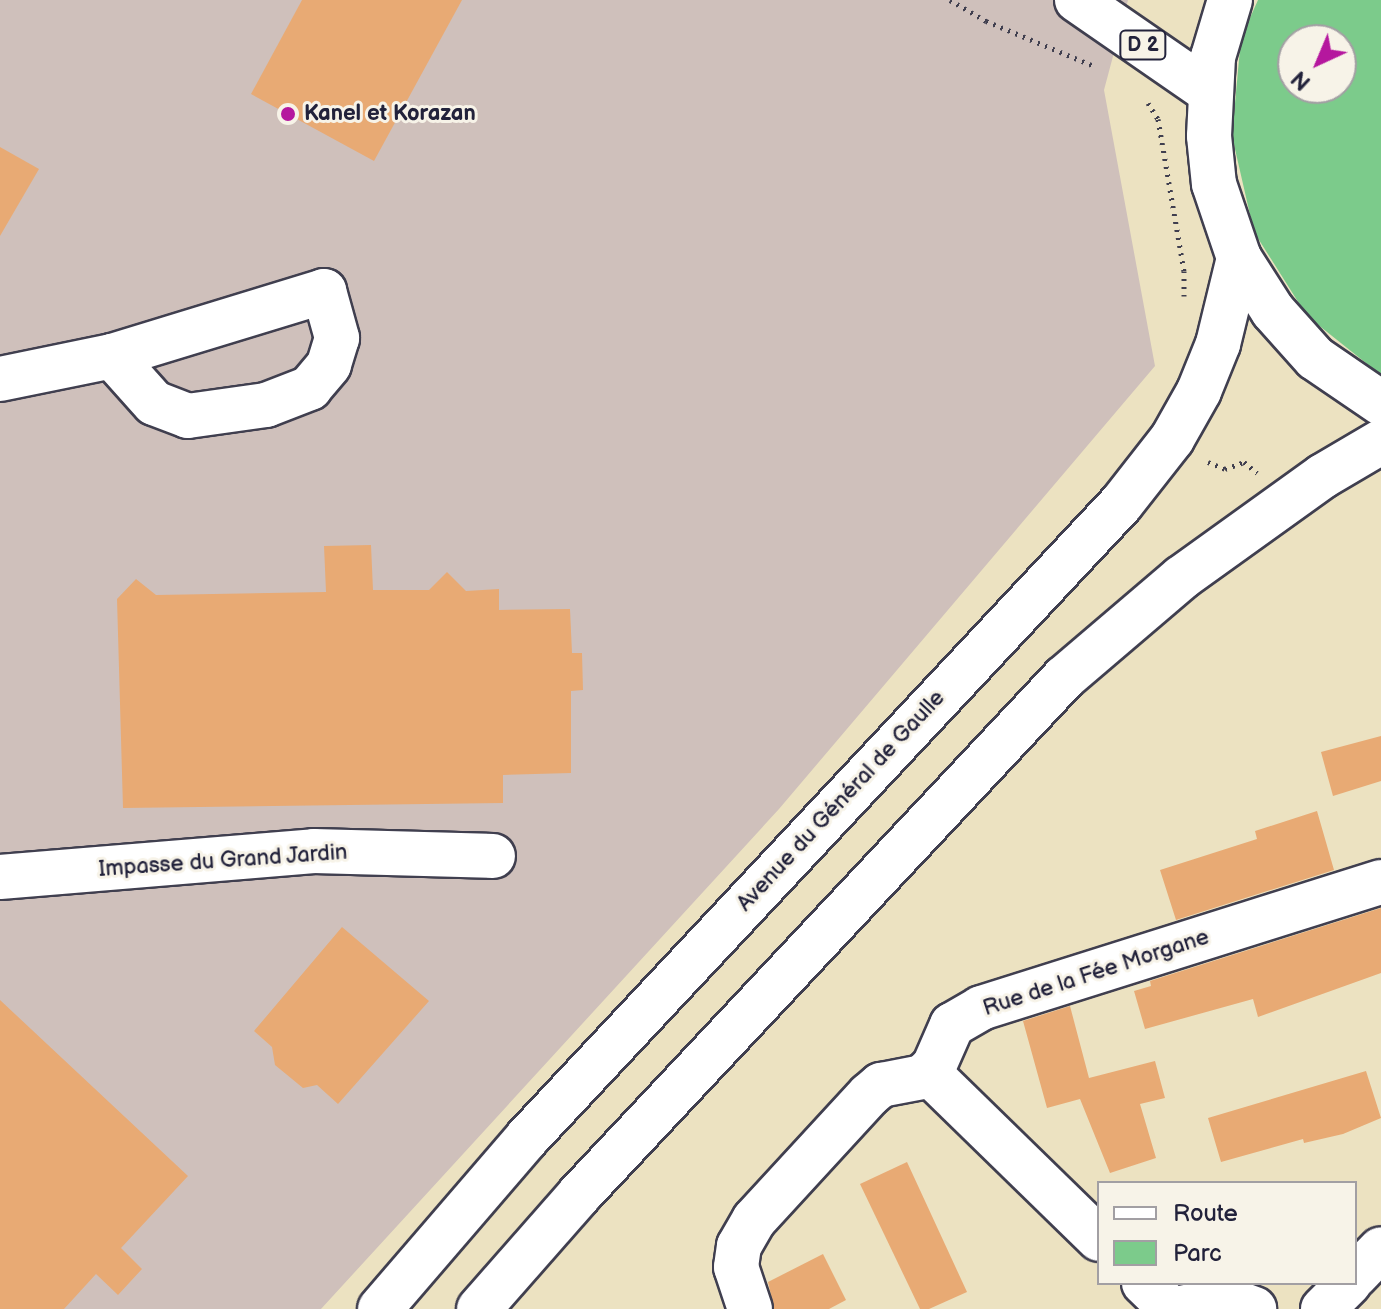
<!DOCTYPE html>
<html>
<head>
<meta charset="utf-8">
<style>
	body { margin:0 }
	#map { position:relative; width:1381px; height:1309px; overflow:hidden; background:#ece2c1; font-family:"Balsamiq Sans",sans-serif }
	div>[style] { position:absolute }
	.industrial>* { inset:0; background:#cfc0bb }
	.green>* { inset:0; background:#7ccb8b }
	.building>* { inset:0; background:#e8aa74 }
	.path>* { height:5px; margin-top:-2.5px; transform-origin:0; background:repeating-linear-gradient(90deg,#403f4f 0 2px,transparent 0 8px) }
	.roads { filter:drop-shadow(2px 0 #403f4f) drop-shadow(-2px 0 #403f4f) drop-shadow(0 2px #403f4f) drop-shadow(0 -2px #403f4f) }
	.minor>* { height:44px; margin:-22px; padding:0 22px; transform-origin:22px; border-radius:22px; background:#fff }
	.major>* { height:44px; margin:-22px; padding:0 22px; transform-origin:22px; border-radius:22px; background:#fff }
	.dots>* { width:22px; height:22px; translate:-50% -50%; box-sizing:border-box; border:4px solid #f7f3e8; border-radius:50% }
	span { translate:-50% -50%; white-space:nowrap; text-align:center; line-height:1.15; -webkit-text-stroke:6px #f7f3e8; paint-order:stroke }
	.shield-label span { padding:2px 6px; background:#f7f3e8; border:2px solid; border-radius:6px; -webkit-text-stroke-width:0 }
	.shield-label { font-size:20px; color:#22223b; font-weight:700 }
	.poi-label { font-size:22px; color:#22223b; font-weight:700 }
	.left { translate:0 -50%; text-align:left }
	.street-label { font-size:22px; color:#22223b }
	.legend { position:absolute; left:1097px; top:1181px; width:260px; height:104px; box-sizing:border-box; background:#f7f3e8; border:2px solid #a29fa3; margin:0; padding:10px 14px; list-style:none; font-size:24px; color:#22223b }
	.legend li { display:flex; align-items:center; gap:16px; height:40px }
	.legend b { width:40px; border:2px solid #a29fa3 }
	.north { position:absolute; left:1277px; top:24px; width:80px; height:80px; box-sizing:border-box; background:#f7f3e8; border:2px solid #a29fa3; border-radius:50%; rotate:224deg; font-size:22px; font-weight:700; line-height:32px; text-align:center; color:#22223b }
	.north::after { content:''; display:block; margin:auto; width:28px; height:36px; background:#b5179e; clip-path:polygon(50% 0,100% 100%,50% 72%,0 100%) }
</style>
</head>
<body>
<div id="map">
	<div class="industrial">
		<i style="clip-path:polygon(0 0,1128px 0,1104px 90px,1155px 366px,779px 809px,321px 1309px,0 1309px)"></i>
	</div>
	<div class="green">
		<i style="clip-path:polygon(evenodd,1258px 0,1381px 0,1381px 375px,1307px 316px,1254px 232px,1232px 136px,1241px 38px,1258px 0,1293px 40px,1341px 40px,1341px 88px,1293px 88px,1293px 40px)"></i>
	</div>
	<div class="building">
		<i style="clip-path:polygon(302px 0,462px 0,374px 161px,251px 94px)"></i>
		<i style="clip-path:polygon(0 147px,39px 169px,0 236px)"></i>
		<i style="clip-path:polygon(371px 545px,373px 590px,429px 590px,447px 572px,466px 591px,499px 589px,499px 610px,570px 609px,572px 653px,582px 653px,583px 690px,571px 691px,571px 773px,503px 775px,503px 803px,123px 808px,117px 599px,136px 579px,156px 595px,326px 592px,324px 546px)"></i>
		<i style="clip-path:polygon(1381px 736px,1381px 781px,1333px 796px,1321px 752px)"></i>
		<i style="clip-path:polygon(1317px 811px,1334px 870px,1176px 920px,1160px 870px,1257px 839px,1255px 831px)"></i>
		<i style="clip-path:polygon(1381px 908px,1381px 973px,1258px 1017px,1253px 999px,1145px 1029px,1134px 991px,1151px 986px,1150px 981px)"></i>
		<i style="clip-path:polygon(342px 927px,429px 1001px,338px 1104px,317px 1085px,303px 1088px,275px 1065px,272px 1047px,254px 1031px)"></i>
		<i style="clip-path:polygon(0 1000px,188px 1176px,121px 1248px,142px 1269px,118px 1295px,96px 1274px,64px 1309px,0 1309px)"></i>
		<i style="clip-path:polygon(1070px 1006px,1089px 1078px,1155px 1061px,1165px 1098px,1140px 1104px,1156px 1158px,1110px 1173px,1080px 1099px,1047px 1108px,1023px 1021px)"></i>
		<i style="clip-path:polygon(1366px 1071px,1381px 1118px,1343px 1134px,1304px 1143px,1303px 1139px,1221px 1162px,1208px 1118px)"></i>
		<i style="clip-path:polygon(907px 1162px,967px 1292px,929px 1309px,920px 1309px,860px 1184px)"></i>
		<i style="clip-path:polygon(823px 1254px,846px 1300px,829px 1309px,774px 1309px,768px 1282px)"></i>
	</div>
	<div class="path">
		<i style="left:950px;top:0;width:42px;rotate:30.3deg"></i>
		<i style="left:986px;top:21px;width:117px;rotate:22.6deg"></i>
		<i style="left:1148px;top:103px;width:19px;rotate:58deg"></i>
		<i style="left:1158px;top:119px;width:154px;rotate:80.3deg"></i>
		<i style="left:1184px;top:271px;width:25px;rotate:90deg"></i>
		<i style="left:1208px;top:462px;width:18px;rotate:22deg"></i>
		<i style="left:1225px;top:469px;width:20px;rotate:-20deg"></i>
		<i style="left:1244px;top:462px;width:17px;rotate:40deg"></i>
	</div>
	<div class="roads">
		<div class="minor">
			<i style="left:0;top:379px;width:114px;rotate:-11.6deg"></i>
			<i style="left:112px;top:356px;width:222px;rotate:-17deg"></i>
			<i style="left:324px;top:291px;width:49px;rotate:74.5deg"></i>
			<i style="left:337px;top:338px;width:28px;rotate:107deg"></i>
			<i style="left:329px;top:365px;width:30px;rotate:130deg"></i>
			<i style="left:310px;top:388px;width:47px;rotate:158.9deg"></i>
			<i style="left:266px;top:405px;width:79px;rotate:172deg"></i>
			<i style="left:188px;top:416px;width:36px;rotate:-159deg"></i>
			<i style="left:154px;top:403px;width:63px;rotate:-131.8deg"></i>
			<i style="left:0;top:877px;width:315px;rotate:-4.7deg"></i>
			<i style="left:314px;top:851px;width:179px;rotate:1.6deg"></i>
			<i style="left:928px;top:1072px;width:239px;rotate:44.3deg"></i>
			<i style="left:1355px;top:1276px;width:37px;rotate:-46deg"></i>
			<i style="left:1144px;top:1283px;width:37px;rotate:44deg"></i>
			<i style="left:750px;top:1309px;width:44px;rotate:-108.4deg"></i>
			<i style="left:736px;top:1267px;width:21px;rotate:-82deg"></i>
			<i style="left:739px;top:1246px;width:30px;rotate:-60deg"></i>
			<i style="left:754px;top:1220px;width:170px;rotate:-47.4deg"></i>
			<i style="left:869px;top:1095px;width:16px;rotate:-40deg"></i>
			<i style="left:881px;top:1085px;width:43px;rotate:-10.8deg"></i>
			<i style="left:923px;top:1077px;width:16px;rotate:-45deg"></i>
			<i style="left:934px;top:1066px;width:45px;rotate:-66.3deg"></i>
			<i style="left:952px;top:1025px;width:34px;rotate:-30deg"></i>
			<i style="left:981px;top:1008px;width:419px;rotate:-17.5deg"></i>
			<i style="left:1175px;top:1309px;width:53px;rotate:-10.9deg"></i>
			<i style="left:1227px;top:1299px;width:29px;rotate:20deg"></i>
			<i style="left:1323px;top:1309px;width:37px;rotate:-45deg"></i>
		</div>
		<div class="major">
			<i style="left:1077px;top:0;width:160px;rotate:34.6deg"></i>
			<i style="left:1230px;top:0;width:59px;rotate:106.6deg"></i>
			<i style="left:1213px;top:57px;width:79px;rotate:92.9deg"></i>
			<i style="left:1209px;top:136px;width:48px;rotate:84.1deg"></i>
			<i style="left:1214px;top:184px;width:78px;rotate:71.3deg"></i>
			<i style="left:1239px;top:258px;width:63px;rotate:57.3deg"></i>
			<i style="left:1273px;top:311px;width:63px;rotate:48.2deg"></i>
			<i style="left:1315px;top:358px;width:80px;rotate:34.3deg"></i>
			<i style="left:380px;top:1309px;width:225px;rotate:-49.3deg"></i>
			<i style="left:527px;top:1138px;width:869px;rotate:-46.87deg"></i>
			<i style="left:1121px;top:504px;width:83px;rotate:-51.9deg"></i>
			<i style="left:1172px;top:439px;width:55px;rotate:-60.6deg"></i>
			<i style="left:1199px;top:391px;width:51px;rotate:-68deg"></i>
			<i style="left:1218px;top:344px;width:89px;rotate:-76.3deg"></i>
			<i style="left:479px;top:1309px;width:152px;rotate:-48.7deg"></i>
			<i style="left:579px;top:1195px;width:709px;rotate:-46.83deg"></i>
			<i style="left:1064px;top:678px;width:154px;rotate:-40.5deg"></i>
			<i style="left:1181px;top:578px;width:175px;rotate:-35.7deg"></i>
			<i style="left:1323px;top:476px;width:67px;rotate:-30.4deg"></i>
		</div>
	</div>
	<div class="dots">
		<i style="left:288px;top:114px;background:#b5179e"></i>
	</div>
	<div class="shield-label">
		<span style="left:1143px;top:45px">D 2</span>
	</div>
	<div class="poi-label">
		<span class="left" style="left:304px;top:114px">Kanel et Korazan</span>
	</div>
	<div class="street-label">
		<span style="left:841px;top:801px;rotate:-47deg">Avenue du Général de Gaulle</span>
		<span style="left:223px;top:861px;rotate:-4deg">Impasse du Grand Jardin</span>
		<span style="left:1096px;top:973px;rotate:-18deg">Rue de la Fée Morgane</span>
	</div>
	<ul class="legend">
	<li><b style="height:10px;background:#fff"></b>Route</li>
	<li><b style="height:22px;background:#7ccb8b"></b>Parc</li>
	</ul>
	<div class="north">N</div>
</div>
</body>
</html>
